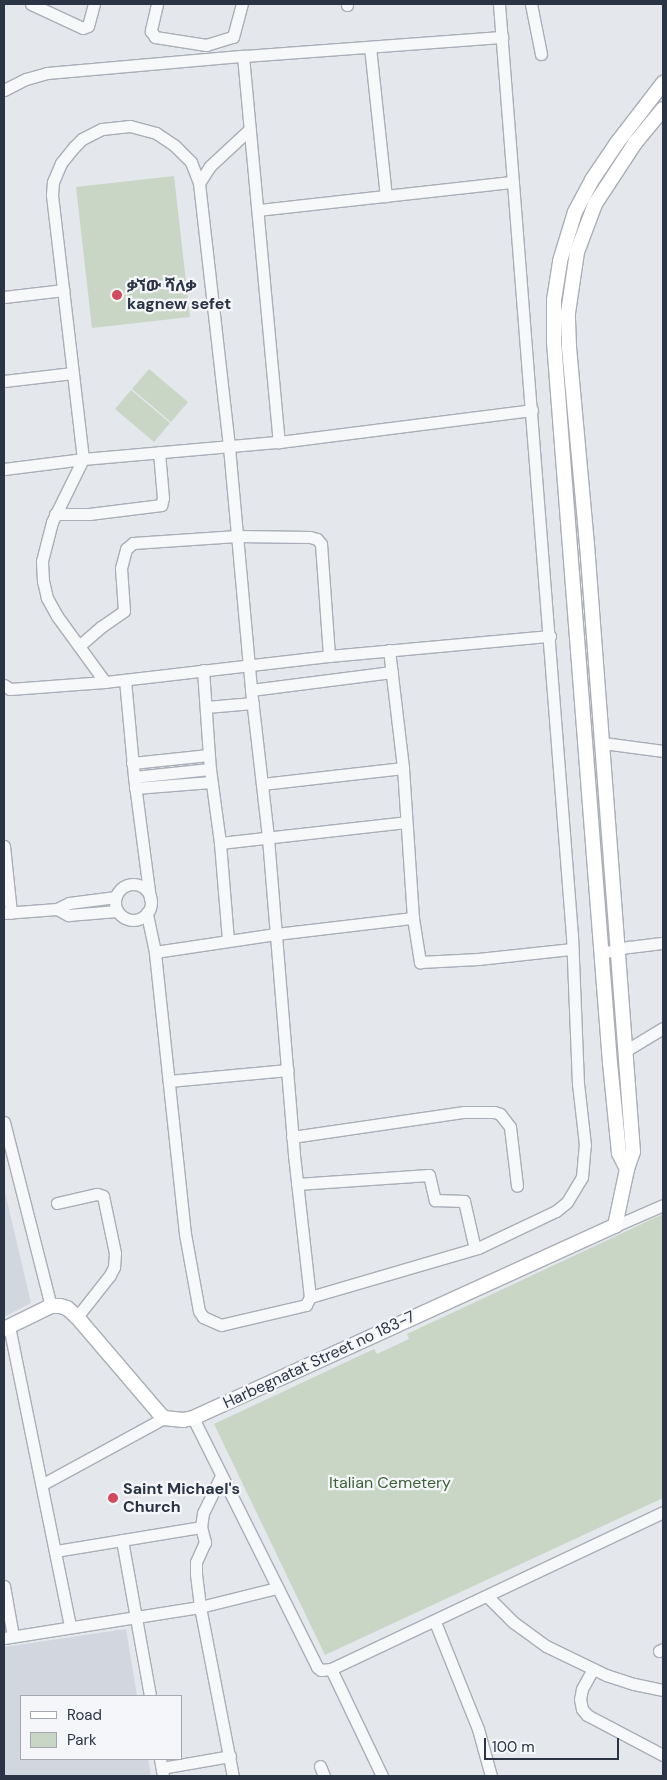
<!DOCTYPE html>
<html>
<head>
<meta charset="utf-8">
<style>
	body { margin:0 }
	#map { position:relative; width:667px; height:1780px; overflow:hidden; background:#e4e7ec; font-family:"DM Sans","Noto Sans Ethiopic",sans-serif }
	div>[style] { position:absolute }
	.built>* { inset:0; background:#d2d6de }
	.green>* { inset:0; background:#c9d6c5 }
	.roads { filter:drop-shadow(1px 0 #a9aeb7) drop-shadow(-1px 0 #a9aeb7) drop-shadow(0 1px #a9aeb7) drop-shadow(0 -1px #a9aeb7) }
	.minor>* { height:11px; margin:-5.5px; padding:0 5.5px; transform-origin:5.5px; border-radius:5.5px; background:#f7f8fa }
	.minor>.ring { margin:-5.5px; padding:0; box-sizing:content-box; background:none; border:11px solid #f7f8fa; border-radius:50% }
	.major>* { height:14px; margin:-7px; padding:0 7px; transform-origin:7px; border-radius:7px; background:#fff }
	.dots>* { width:14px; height:14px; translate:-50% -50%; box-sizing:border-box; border:2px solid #f4f6f9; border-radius:50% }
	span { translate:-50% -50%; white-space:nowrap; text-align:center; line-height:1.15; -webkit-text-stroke:4.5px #f4f6f9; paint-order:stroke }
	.poi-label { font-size:16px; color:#2b3445; font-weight:700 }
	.left { translate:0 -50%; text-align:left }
	.street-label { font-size:16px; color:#2b3445 }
	.park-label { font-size:16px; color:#3f6138 }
	.frame { position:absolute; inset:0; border:5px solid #2b3445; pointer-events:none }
	.legend { position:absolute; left:20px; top:1695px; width:162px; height:65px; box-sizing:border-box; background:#f4f6f9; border:1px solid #a4a8b1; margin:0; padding:6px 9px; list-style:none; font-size:15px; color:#2b3445 }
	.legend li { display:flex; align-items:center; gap:10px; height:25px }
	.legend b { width:25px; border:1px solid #a4a8b1 }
	.scale { position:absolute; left:484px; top:1738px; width:135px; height:22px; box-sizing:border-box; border:2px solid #2b3445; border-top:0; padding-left:6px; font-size:15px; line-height:18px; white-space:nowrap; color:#2b3445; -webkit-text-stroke:4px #f4f6f9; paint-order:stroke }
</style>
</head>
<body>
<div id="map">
	<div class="built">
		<i style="clip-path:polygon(4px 1188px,31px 1303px,4px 1317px)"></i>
		<i style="clip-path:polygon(126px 1629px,137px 1696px,21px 1696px,21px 1759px,148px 1759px,151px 1776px,4px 1776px,4px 1647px)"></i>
	</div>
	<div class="green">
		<i style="clip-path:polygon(174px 176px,190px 317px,92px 328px,76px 187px)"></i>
		<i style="clip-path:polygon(149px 369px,188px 402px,171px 422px,132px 389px)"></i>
		<i style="clip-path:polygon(131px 390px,170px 423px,154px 442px,115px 409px)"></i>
		<i style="clip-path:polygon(663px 1214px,663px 1498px,325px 1655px,214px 1424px,374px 1349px,377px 1354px,409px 1339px,407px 1334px)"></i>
	</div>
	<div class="roads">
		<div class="minor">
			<i style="left:31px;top:4px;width:57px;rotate:24.8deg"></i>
			<i style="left:83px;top:28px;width:5px;rotate:-22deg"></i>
			<i style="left:88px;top:26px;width:23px;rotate:-75deg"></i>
			<i style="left:157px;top:4px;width:28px;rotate:103deg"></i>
			<i style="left:151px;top:31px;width:7px;rotate:56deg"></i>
			<i style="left:155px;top:37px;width:52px;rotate:8.9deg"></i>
			<i style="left:206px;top:45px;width:28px;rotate:-17deg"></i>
			<i style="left:233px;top:37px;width:34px;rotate:-75deg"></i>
			<i style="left:531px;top:4px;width:51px;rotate:78.7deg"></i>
			<i style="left:347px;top:5px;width:1px;rotate:-90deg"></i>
			<i style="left:370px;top:47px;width:150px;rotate:83.9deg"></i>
			<i style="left:243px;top:56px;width:388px;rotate:84.7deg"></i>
			<i style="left:4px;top:90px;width:25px;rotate:-27deg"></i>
			<i style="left:26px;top:79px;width:22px;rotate:-16deg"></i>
			<i style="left:47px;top:73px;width:197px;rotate:-5deg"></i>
			<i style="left:243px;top:56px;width:260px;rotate:-4.2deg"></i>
			<i style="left:199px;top:183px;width:20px;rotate:-57deg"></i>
			<i style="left:210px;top:166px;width:54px;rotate:-42.8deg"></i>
			<i style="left:258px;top:210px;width:256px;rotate:-6.3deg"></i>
			<i style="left:4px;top:297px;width:60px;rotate:-6.7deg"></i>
			<i style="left:4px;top:381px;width:69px;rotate:-6.6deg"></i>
			<i style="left:4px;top:469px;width:80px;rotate:-7.2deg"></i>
			<i style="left:83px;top:459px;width:197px;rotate:-5deg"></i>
			<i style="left:279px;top:442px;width:255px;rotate:-7.2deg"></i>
			<i style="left:55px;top:514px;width:34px"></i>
			<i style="left:89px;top:514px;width:73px;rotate:-7.1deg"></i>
			<i style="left:161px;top:505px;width:7px;rotate:-74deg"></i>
			<i style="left:163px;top:498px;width:46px;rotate:-95deg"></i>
			<i style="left:79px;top:646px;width:29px;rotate:-41deg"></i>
			<i style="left:101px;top:627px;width:28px;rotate:-35deg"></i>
			<i style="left:124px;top:611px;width:43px;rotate:-94deg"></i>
			<i style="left:121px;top:568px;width:20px;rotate:-75deg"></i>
			<i style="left:126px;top:549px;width:9px;rotate:-41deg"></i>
			<i style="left:133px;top:543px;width:104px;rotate:-3.9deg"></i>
			<i style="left:237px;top:536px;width:73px;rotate:0.8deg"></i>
			<i style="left:310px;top:537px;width:7px;rotate:16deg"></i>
			<i style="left:317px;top:539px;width:6px;rotate:51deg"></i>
			<i style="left:321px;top:544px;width:112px;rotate:85.9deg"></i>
			<i style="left:389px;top:650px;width:119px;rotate:83.2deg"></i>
			<i style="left:403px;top:768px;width:150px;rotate:86.2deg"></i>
			<i style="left:413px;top:918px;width:45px;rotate:81deg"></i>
			<i style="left:420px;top:962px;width:58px;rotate:-3deg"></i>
			<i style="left:478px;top:959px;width:95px;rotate:-6.1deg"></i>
			<i style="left:203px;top:670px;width:99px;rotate:86deg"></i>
			<i style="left:210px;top:769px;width:75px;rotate:82.3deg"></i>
			<i style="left:220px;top:843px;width:98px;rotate:85.3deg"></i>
			<i style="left:125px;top:680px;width:97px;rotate:84.7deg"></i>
			<i style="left:134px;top:777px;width:123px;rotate:82.5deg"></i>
			<i style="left:105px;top:682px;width:82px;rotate:-126deg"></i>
			<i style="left:57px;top:616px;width:21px;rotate:-119deg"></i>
			<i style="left:47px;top:598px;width:17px;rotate:-103deg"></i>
			<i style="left:43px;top:581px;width:20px;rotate:-93deg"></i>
			<i style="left:42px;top:561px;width:40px;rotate:-75.6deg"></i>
			<i style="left:52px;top:522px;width:70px;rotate:-63.8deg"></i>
			<i style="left:83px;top:459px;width:266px;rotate:-96.7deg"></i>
			<i style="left:52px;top:195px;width:13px;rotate:-86deg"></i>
			<i style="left:53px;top:182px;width:21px;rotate:-67deg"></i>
			<i style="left:61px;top:163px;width:21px;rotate:-51deg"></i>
			<i style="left:74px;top:147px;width:11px;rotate:-45deg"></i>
			<i style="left:82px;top:139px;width:22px;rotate:-27deg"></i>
			<i style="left:102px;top:129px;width:28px;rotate:-6deg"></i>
			<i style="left:130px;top:126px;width:27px;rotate:15deg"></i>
			<i style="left:156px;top:133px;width:22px;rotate:34deg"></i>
			<i style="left:174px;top:145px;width:24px;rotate:45deg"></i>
			<i style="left:191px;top:162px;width:22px;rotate:69deg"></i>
			<i style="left:199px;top:183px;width:266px;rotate:83.5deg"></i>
			<i style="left:229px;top:447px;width:244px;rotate:84.8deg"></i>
			<i style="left:251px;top:690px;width:149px;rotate:83.4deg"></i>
			<i style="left:268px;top:838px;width:318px;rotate:85.3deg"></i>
			<i style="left:294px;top:1155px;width:143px;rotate:83.6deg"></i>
			<i style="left:310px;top:1297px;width:9px;rotate:117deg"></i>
			<i style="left:306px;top:1305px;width:87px;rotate:166.8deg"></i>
			<i style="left:221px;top:1325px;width:20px;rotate:-156deg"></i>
			<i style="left:203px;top:1317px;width:7px;rotate:-124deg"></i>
			<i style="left:199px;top:1311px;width:78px;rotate:-100.3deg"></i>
			<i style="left:185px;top:1234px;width:284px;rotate:-96.1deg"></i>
			<i style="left:155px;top:952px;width:40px;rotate:-102deg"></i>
			<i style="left:4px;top:685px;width:7px;rotate:34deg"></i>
			<i style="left:10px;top:689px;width:95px;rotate:-4.2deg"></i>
			<i style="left:105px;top:682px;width:226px;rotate:-6.6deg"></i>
			<i style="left:329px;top:656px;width:222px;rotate:-5.2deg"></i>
			<i style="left:251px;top:690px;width:142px;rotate:-7.3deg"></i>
			<i style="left:206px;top:707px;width:47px;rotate:-4.9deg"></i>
			<i style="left:603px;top:743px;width:61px;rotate:7.6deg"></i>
			<i style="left:132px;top:763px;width:77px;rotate:-5.9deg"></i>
			<i style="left:134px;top:777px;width:76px;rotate:-6deg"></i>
			<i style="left:262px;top:784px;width:142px;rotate:-6.5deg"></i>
			<i style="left:135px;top:788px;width:76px;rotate:-4.5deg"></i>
			<i style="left:220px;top:843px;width:187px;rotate:-6.4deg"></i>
			<i style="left:4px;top:846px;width:67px;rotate:84deg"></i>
			<i class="ring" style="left:115px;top:884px;width:25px;height:25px"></i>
			<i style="left:57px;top:909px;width:13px;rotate:29deg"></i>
			<i style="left:68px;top:915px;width:49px;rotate:-4.7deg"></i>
			<i style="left:4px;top:913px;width:53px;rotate:-4.3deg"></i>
			<i style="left:57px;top:909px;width:13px;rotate:-27deg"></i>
			<i style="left:69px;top:903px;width:47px;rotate:-7.3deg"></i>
			<i style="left:155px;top:952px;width:122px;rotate:-8.5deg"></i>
			<i style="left:276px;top:934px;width:138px;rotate:-6.7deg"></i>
			<i style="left:602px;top:953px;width:28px;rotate:-13deg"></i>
			<i style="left:629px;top:947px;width:34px;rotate:-7deg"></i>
			<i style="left:625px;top:1051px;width:44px;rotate:-31.2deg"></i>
			<i style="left:169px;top:1081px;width:119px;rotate:-5.3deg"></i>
			<i style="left:4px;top:1122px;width:190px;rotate:75.7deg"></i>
			<i style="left:292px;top:1137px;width:174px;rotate:-8.3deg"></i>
			<i style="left:464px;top:1112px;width:30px"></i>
			<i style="left:494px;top:1112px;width:6px;rotate:18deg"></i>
			<i style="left:500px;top:1114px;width:16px;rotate:52deg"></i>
			<i style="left:510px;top:1127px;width:59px;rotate:83.2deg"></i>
			<i style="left:297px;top:1184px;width:132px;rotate:-3.9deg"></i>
			<i style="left:429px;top:1175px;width:26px;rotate:77deg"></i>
			<i style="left:435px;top:1200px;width:29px;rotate:2deg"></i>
			<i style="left:464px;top:1201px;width:49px;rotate:77.1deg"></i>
			<i style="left:57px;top:1203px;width:41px;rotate:-12.7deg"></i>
			<i style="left:97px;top:1194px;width:6px;rotate:18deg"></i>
			<i style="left:103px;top:1196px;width:58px;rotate:78.1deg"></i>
			<i style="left:115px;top:1253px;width:14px;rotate:94deg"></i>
			<i style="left:114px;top:1267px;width:9px;rotate:117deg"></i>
			<i style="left:110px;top:1275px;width:53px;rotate:128.2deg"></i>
			<i style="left:615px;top:1226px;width:52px;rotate:-23.6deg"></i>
			<i style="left:310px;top:1297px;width:175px;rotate:-16.3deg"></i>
			<i style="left:478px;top:1248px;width:86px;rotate:-25.4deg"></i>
			<i style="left:556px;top:1211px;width:14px;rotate:-39deg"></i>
			<i style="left:567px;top:1202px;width:29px;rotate:-59deg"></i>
			<i style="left:582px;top:1177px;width:32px;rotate:-85deg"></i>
			<i style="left:585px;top:1145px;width:61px;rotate:-96.5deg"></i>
			<i style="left:578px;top:1084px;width:148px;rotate:-92.3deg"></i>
			<i style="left:572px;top:936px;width:935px;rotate:-94.48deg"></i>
			<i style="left:9px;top:1326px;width:306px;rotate:78.5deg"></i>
			<i style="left:193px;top:1418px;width:278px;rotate:63.5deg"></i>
			<i style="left:317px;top:1667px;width:5px;rotate:37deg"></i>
			<i style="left:321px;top:1670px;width:10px;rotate:-6deg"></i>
			<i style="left:331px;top:1669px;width:119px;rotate:64.5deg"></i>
			<i style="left:221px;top:1476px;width:41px;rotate:115.9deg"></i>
			<i style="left:203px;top:1513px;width:14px;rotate:98deg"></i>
			<i style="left:201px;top:1527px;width:16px;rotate:75deg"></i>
			<i style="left:205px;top:1542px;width:22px;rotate:114deg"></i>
			<i style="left:196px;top:1562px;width:12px;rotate:90deg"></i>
			<i style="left:196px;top:1574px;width:33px;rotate:83deg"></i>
			<i style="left:200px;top:1607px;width:172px;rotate:79deg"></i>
			<i style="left:43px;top:1484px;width:138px;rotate:-28.6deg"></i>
			<i style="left:122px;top:1540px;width:158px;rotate:79.8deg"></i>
			<i style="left:56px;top:1551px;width:147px;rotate:-9.4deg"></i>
			<i style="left:4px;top:1586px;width:51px;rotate:79.8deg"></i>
			<i style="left:488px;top:1597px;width:35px;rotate:45deg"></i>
			<i style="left:513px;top:1622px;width:41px;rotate:36deg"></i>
			<i style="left:546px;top:1646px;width:67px;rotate:25.8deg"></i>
			<i style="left:606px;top:1675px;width:29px;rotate:18deg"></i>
			<i style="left:634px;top:1684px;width:30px;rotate:12deg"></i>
			<i style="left:435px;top:1622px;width:115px;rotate:68.1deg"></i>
			<i style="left:478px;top:1729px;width:49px;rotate:74.5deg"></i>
			<i style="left:4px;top:1638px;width:198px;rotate:-9deg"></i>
			<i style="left:200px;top:1607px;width:79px;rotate:-13.9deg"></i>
			<i style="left:659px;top:1651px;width:4px;rotate:-27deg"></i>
			<i style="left:331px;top:1669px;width:367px;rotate:-25.3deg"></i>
			<i style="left:593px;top:1669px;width:23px;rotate:119deg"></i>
			<i style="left:582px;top:1689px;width:10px;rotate:101deg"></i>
			<i style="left:580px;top:1699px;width:10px;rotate:79deg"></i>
			<i style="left:582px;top:1709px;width:8px;rotate:50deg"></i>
			<i style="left:587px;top:1715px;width:86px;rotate:27.8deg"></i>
			<i style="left:160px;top:1759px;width:17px;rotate:80deg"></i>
			<i style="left:320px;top:1766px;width:11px;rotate:68deg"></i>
			<i style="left:162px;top:1768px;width:69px;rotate:-10deg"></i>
		</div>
		<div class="major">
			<i style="left:627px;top:1169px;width:18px;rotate:-117deg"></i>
			<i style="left:619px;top:1153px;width:90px;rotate:-95.7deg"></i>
			<i style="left:610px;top:1063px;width:724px;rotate:-94.44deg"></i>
			<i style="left:554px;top:341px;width:41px;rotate:-90deg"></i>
			<i style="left:554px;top:300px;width:39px;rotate:-81deg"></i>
			<i style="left:560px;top:261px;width:51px;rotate:-73deg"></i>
			<i style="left:575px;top:212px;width:36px;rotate:-62deg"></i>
			<i style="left:592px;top:180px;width:45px;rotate:-56deg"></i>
			<i style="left:617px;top:143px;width:76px;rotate:-52.5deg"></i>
			<i style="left:4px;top:1329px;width:52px;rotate:-26.1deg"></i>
			<i style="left:51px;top:1306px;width:9px"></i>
			<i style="left:60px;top:1306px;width:7px;rotate:16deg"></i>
			<i style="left:67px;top:1308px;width:13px;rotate:42deg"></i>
			<i style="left:77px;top:1317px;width:125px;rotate:49.5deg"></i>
			<i style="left:158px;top:1412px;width:8px;rotate:45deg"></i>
			<i style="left:164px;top:1418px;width:19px;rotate:6deg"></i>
			<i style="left:183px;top:1420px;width:10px;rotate:-11deg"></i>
			<i style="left:193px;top:1418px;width:464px;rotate:-24.5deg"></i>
			<i style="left:615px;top:1226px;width:58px;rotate:-78.1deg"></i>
			<i style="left:627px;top:1169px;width:18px;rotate:-71deg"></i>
			<i style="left:633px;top:1152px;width:609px;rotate:-94.33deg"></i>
			<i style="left:587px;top:545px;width:198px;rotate:-95.2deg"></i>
			<i style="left:569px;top:348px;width:35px;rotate:-92deg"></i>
			<i style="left:568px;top:313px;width:62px;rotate:-81.6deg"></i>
			<i style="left:577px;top:252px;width:51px;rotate:-69.4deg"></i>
			<i style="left:595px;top:204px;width:73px;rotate:-56.7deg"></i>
			<i style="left:635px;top:143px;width:44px;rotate:-50.5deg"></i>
		</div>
	</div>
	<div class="dots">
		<i style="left:117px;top:295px;background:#d1495b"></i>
		<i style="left:113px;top:1498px;background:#d1495b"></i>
	</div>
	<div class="poi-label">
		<span class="left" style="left:127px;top:295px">ቃኘው ሻለቃ<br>kagnew sefet</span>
		<span class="left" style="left:123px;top:1498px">Saint Michael's<br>Church</span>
	</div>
	<div class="street-label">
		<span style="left:319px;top:1360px;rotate:-25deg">Harbegnatat Street no 183-7</span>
	</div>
	<div class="park-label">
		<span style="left:390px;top:1483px">Italian Cemetery</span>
	</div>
	<div class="frame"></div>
	<ul class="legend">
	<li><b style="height:6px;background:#fff"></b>Road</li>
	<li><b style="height:14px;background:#c9d6c5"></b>Park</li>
	</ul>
	<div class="scale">100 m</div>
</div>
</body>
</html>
